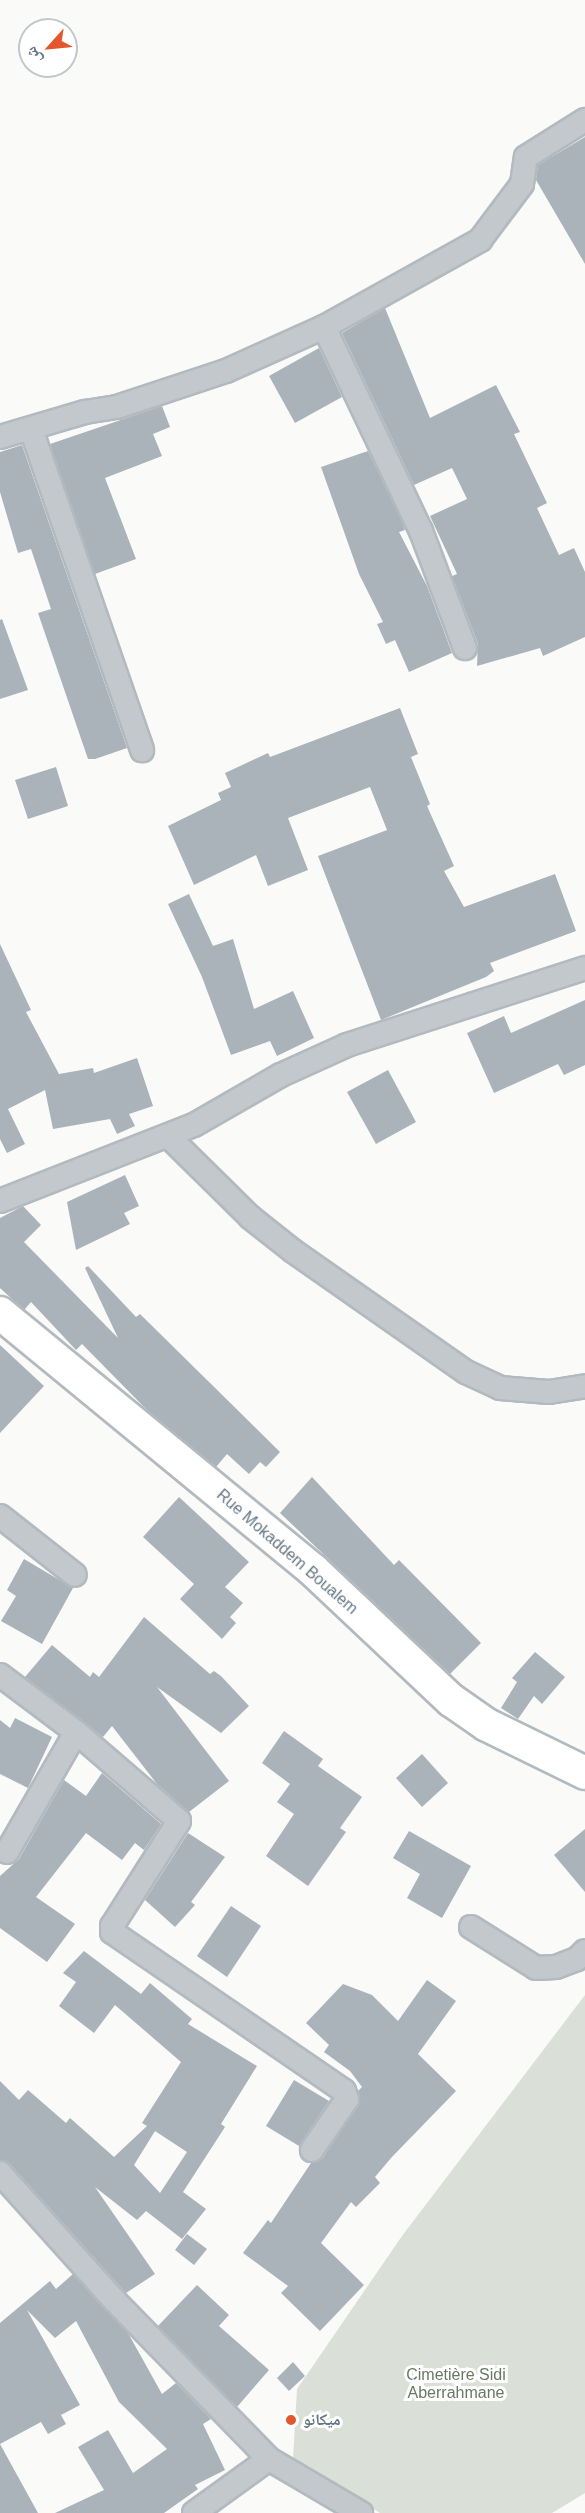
<!DOCTYPE html>
<html>
<head>
<meta charset="utf-8">
<style>
	body { margin:0 }
	#map { position:relative; width:585px; height:2513px; overflow:hidden; background:#fafaf8; font-family:Helvetica,"Noto Naskh Arabic",sans-serif }
	div>[style] { position:absolute }
	.green>* { inset:0; background:#dadfd7 }
	.building>* { inset:0; background:#aab3b9 }
	.roads { filter:drop-shadow(2px 0 #b3babf) drop-shadow(-2px 0 #b3babf) drop-shadow(0 2px #b3babf) drop-shadow(0 -2px #b3babf) }
	.street>* { height:22px; margin:-11px; padding:0 11px; transform-origin:11px; border-radius:11px; background:#c3c8cc }
	.secondary>* { height:32px; margin:-16px; padding:0 16px; transform-origin:16px; border-radius:16px; background:#fff }
	.dots>* { width:16px; height:16px; translate:-50% -50%; box-sizing:border-box; border:3px solid #fff; border-radius:50% }
	span { translate:-50% -50%; white-space:nowrap; text-align:center; line-height:1.15; -webkit-text-stroke:6px #fff; paint-order:stroke }
	.street-label { font-size:16px; color:#657683 }
	.park-label { font-size:16px; color:#687a64 }
	.poi-label { font-size:16px; color:#657683; font-weight:700 }
	.left { translate:0 -50%; text-align:left }
	.north { position:absolute; left:18px; top:18px; width:60px; height:60px; box-sizing:border-box; background:#fff; border:2px solid #c1c8cd; border-radius:50%; rotate:243deg; font-size:16px; font-weight:700; line-height:24px; text-align:center; color:#657683 }
	.north::after { content:''; display:block; margin:auto; width:21px; height:27px; background:#e4572e; clip-path:polygon(50% 0,100% 100%,50% 72%,0 100%) }
</style>
</head>
<body>
<div id="map">
	<div class="green">
		<i style="clip-path:polygon(585px 1995px,585px 2493px,552px 2513px,380px 2513px,293px 2459px,297px 2389px,402px 2236px)"></i>
	</div>
	<div class="building">
		<i style="clip-path:polygon(585px 137px,585px 264px,536px 180px,538px 165px)"></i>
		<i style="clip-path:polygon(385px 308px,430px 418px,496px 385px,520px 432px,514px 434px,547px 503px,537px 508px,559px 555px,574px 548px,585px 572px,585px 637px,543px 656px,540px 648px,477px 666px,478px 644px,452px 576px,457px 574px,430px 516px,467px 499px,452px 468px,414px 485px,342px 333px)"></i>
		<i style="clip-path:polygon(319px 348px,342px 397px,295px 423px,269px 376px)"></i>
		<i style="clip-path:polygon(162px 406px,170px 427px,153px 434px,162px 456px,105px 478px,136px 559px,95px 574px,50px 444px)"></i>
		<i style="clip-path:polygon(22px 445px,127px 748px,95px 759px,88px 759px,38px 613px,51px 609px,31px 549px,18px 553px,0 492px,0 452px)"></i>
		<i style="clip-path:polygon(368px 451px,402px 521px,405px 530px,399px 532px,427px 586px,452px 653px,409px 672px,395px 640px,386px 644px,377px 624px,383px 622px,359px 574px,321px 467px)"></i>
		<i style="clip-path:polygon(2px 619px,28px 690px,0 699px,0 620px)"></i>
		<i style="clip-path:polygon(400px 708px,418px 754px,411px 757px,430px 804px,427px 806px,454px 866px,444px 871px,464px 907px,555px 874px,576px 931px,490px 963px,494px 971px,486px 977px,381px 1020px,318px 856px,387px 830px,370px 787px,288px 818px,308px 870px,268px 886px,256px 855px,194px 885px,168px 826px,221px 800px,218px 793px,231px 787px,225px 773px,268px 753px,270px 757px)"></i>
		<i style="clip-path:polygon(56px 767px,68px 806px,28px 819px,15px 780px)"></i>
		<i style="clip-path:polygon(189px 894px,213px 946px,233px 939px,254px 1009px,293px 991px,314px 1038px,277px 1056px,270px 1041px,231px 1055px,202px 977px,168px 904px)"></i>
		<i style="clip-path:polygon(0 944px,31px 1010px,26px 1012px,59px 1074px,93px 1068px,94px 1073px,137px 1058px,153px 1106px,129px 1114px,135px 1126px,117px 1134px,110px 1119px,53px 1129px,45px 1090px,8px 1109px,25px 1144px,7px 1153px,0 1139px)"></i>
		<i style="clip-path:polygon(585px 1000px,585px 1065px,564px 1075px,558px 1064px,494px 1093px,467px 1033px,504px 1016px,511px 1033px)"></i>
		<i style="clip-path:polygon(388px 1070px,416px 1122px,376px 1144px,347px 1092px)"></i>
		<i style="clip-path:polygon(125px 1175px,139px 1206px,124px 1213px,130px 1224px,76px 1250px,67px 1202px)"></i>
		<i style="clip-path:polygon(23px 1206px,41px 1225px,24px 1242px,118px 1338px,85px 1268px,88px 1266px,136px 1317px,140px 1314px,280px 1452px,266px 1467px,260px 1462px,249px 1474px,227px 1454px,216px 1467px,150px 1413px,82px 1344px,76px 1350px,31px 1302px,24px 1310px,0 1288px,0 1218px)"></i>
		<i style="clip-path:polygon(0 1345px,44px 1386px,0 1433px)"></i>
		<i style="clip-path:polygon(312px 1477px,394px 1565px,399px 1560px,481px 1643px,450px 1674px,280px 1513px)"></i>
		<i style="clip-path:polygon(179px 1497px,249px 1562px,225px 1587px,243px 1603px,230px 1617px,236px 1623px,222px 1639px,180px 1599px,194px 1584px,143px 1537px)"></i>
		<i style="clip-path:polygon(24px 1559px,73px 1588px,42px 1644px,1px 1621px,16px 1596px,7px 1590px)"></i>
		<i style="clip-path:polygon(144px 1617px,210px 1674px,214px 1671px,221px 1676px,249px 1706px,221px 1733px,157px 1687px,229px 1781px,189px 1812px,157px 1784px,112px 1726px,103px 1737px,25px 1677px,52px 1645px,90px 1677px,93px 1672px,99px 1677px)"></i>
		<i style="clip-path:polygon(535px 1652px,565px 1677px,542px 1704px,534px 1696px,518px 1719px,501px 1708px,517px 1682px,512px 1678px)"></i>
		<i style="clip-path:polygon(15px 1718px,52px 1737px,28px 1788px,0 1774px,0 1720px,10px 1728px)"></i>
		<i style="clip-path:polygon(284px 1731px,323px 1759px,318px 1766px,362px 1797px,340px 1828px,346px 1832px,308px 1886px,266px 1856px,294px 1814px,277px 1802px,290px 1784px,262px 1763px)"></i>
		<i style="clip-path:polygon(422px 1754px,448px 1783px,422px 1807px,396px 1778px)"></i>
		<i style="clip-path:polygon(102px 1773px,161px 1824px,144px 1850px,135px 1843px,122px 1860px,86px 1833px,36px 1897px,75px 1924px,47px 1962px,0 1928px,0 1876px,19px 1859px,64px 1780px,86px 1796px)"></i>
		<i style="clip-path:polygon(585px 1829px,585px 1892px,554px 1855px)"></i>
		<i style="clip-path:polygon(409px 1831px,471px 1866px,442px 1918px,407px 1898px,420px 1874px,393px 1858px)"></i>
		<i style="clip-path:polygon(188px 1833px,225px 1857px,191px 1902px,195px 1905px,175px 1927px,145px 1900px)"></i>
		<i style="clip-path:polygon(231px 1906px,261px 1926px,227px 1977px,197px 1956px)"></i>
		<i style="clip-path:polygon(evenodd,84px 1951px,141px 1994px,150px 1983px,192px 2019px,188px 2024px,257px 2066px,221px 2124px,225px 2127px,183px 2192px,206px 2209px,182px 2239px,146px 2211px,137px 2220px,95px 2187px,155px 2274px,126px 2293px,10px 2164px,0 2160px,0 2081px,19px 2100px,28px 2090px,66px 2123px,70px 2118px,114px 2157px,147px 2126px,142px 2123px,181px 2062px,115px 2005px,94px 2033px,59px 2006px,76px 1982px,63px 1973px,84px 1951px,155px 2131px,187px 2152px,160px 2193px,134px 2165px,155px 2131px)"></i>
		<i style="clip-path:polygon(427px 1980px,456px 2001px,418px 2054px,456px 2091px,391px 2158px,375px 2177px,380px 2183px,356px 2207px,351px 2202px,321px 2243px,364px 2285px,320px 2331px,281px 2293px,288px 2286px,243px 2253px,268px 2220px,271px 2223px,311px 2163px,323px 2158px,360px 2101px,358px 2091px,362px 2087px,350px 2071px,324px 2052px,329px 2045px,306px 2023px,343px 1984px,372px 1995px,398px 2021px)"></i>
		<i style="clip-path:polygon(294px 2080px,329px 2101px,299px 2146px,266px 2126px)"></i>
		<i style="clip-path:polygon(187px 2234px,207px 2249px,194px 2265px,175px 2250px)"></i>
		<i style="clip-path:polygon(73px 2274px,128px 2333px,162px 2394px,176px 2383px,211px 2419px,203px 2424px,225px 2470px,195px 2485px,198px 2489px,164px 2513px,55px 2513px,104px 2490px,78px 2447px,108px 2430px,133px 2473px,167px 2449px,119px 2402px,76px 2321px,55px 2338px,27px 2310px,80px 2405px,61px 2415px,66px 2424px,48px 2434px,41px 2422px,0 2444px,0 2323px,50px 2281px,56px 2289px)"></i>
		<i style="clip-path:polygon(197px 2285px,229px 2315px,219px 2326px,269px 2370px,237px 2407px,158px 2326px)"></i>
		<i style="clip-path:polygon(293px 2362px,305px 2376px,289px 2391px,277px 2378px)"></i>
		<i style="clip-path:polygon(0 2444px,38px 2513px,0 2513px)"></i>
	</div>
	<div class="roads">
		<div class="street">
			<i style="left:324px;top:327px;width:226px;rotate:64.6deg"></i>
			<i style="left:421px;top:531px;width:125px;rotate:69.4deg"></i>
			<i style="left:31px;top:429px;width:340px;rotate:70.9deg"></i>
			<i style="left:0;top:437px;width:89px;rotate:-16.4deg"></i>
			<i style="left:85px;top:412px;width:32px;rotate:-9deg"></i>
			<i style="left:117px;top:407px;width:115px;rotate:-18.3deg"></i>
			<i style="left:226px;top:371px;width:107px;rotate:-24.2deg"></i>
			<i style="left:324px;top:327px;width:179px;rotate:-29.1deg"></i>
			<i style="left:480px;top:240px;width:70px;rotate:-53.1deg"></i>
			<i style="left:522px;top:184px;width:27px;rotate:-82deg"></i>
			<i style="left:526px;top:157px;width:70px;rotate:-32.1deg"></i>
			<i style="left:168px;top:1136px;width:115px;rotate:44.6deg"></i>
			<i style="left:250px;top:1217px;width:55px;rotate:38.3deg"></i>
			<i style="left:293px;top:1251px;width:211px;rotate:35deg"></i>
			<i style="left:466px;top:1372px;width:38px;rotate:25deg"></i>
			<i style="left:500px;top:1388px;width:49px;rotate:4.7deg"></i>
			<i style="left:549px;top:1392px;width:36px;rotate:-9deg"></i>
			<i style="left:0;top:1201px;width:208px;rotate:-21.4deg"></i>
			<i style="left:194px;top:1125px;width:100px;rotate:-29.9deg"></i>
			<i style="left:281px;top:1075px;width:72px;rotate:-24.4deg"></i>
			<i style="left:347px;top:1045px;width:250px;rotate:-17.9deg"></i>
			<i style="left:0;top:1516px;width:95px;rotate:38.2deg"></i>
			<i style="left:0;top:1675px;width:95px;rotate:36.9deg"></i>
			<i style="left:76px;top:1732px;width:136px;rotate:40.8deg"></i>
			<i style="left:179px;top:1821px;width:125px;rotate:122.5deg"></i>
			<i style="left:112px;top:1926px;width:6px;rotate:90deg"></i>
			<i style="left:112px;top:1932px;width:281px;rotate:34.4deg"></i>
			<i style="left:344px;top:2091px;width:9px;rotate:69deg"></i>
			<i style="left:347px;top:2099px;width:62px;rotate:124.5deg"></i>
			<i style="left:7px;top:1852px;width:138px;rotate:-60.1deg"></i>
			<i style="left:471px;top:1927px;width:77px;rotate:32.2deg"></i>
			<i style="left:536px;top:1968px;width:20px;rotate:-3deg"></i>
			<i style="left:556px;top:1967px;width:22px;rotate:-21deg"></i>
			<i style="left:577px;top:1959px;width:11px;rotate:-45deg"></i>
			<i style="left:0;top:2173px;width:171px;rotate:48.1deg"></i>
			<i style="left:114px;top:2300px;width:222px;rotate:45.7deg"></i>
			<i style="left:269px;top:2459px;width:107px;rotate:30.4deg"></i>
			<i style="left:194px;top:2513px;width:92px;rotate:-35.8deg"></i>
		</div>
		<div class="secondary">
			<i style="left:0;top:1313px;width:405px;rotate:39.4deg"></i>
			<i style="left:313px;top:1570px;width:190px;rotate:43.3deg"></i>
			<i style="left:451px;top:1700px;width:44px;rotate:34.8deg"></i>
			<i style="left:487px;top:1725px;width:109px;rotate:26.1deg"></i>
		</div>
	</div>
	<div class="dots">
		<i style="left:291px;top:2420px;background:#e4572e"></i>
	</div>
	<div class="street-label">
		<span style="left:287px;top:1552px;rotate:41deg">Rue Mokaddem Boualem</span>
	</div>
	<div class="park-label">
		<span style="left:456px;top:2384px">Cimetière Sidi<br>Aberrahmane</span>
	</div>
	<div class="poi-label">
		<span class="left" style="left:303px;top:2420px">ميكانو</span>
	</div>
	<div class="north">ش</div>
</div>
</body>
</html>
